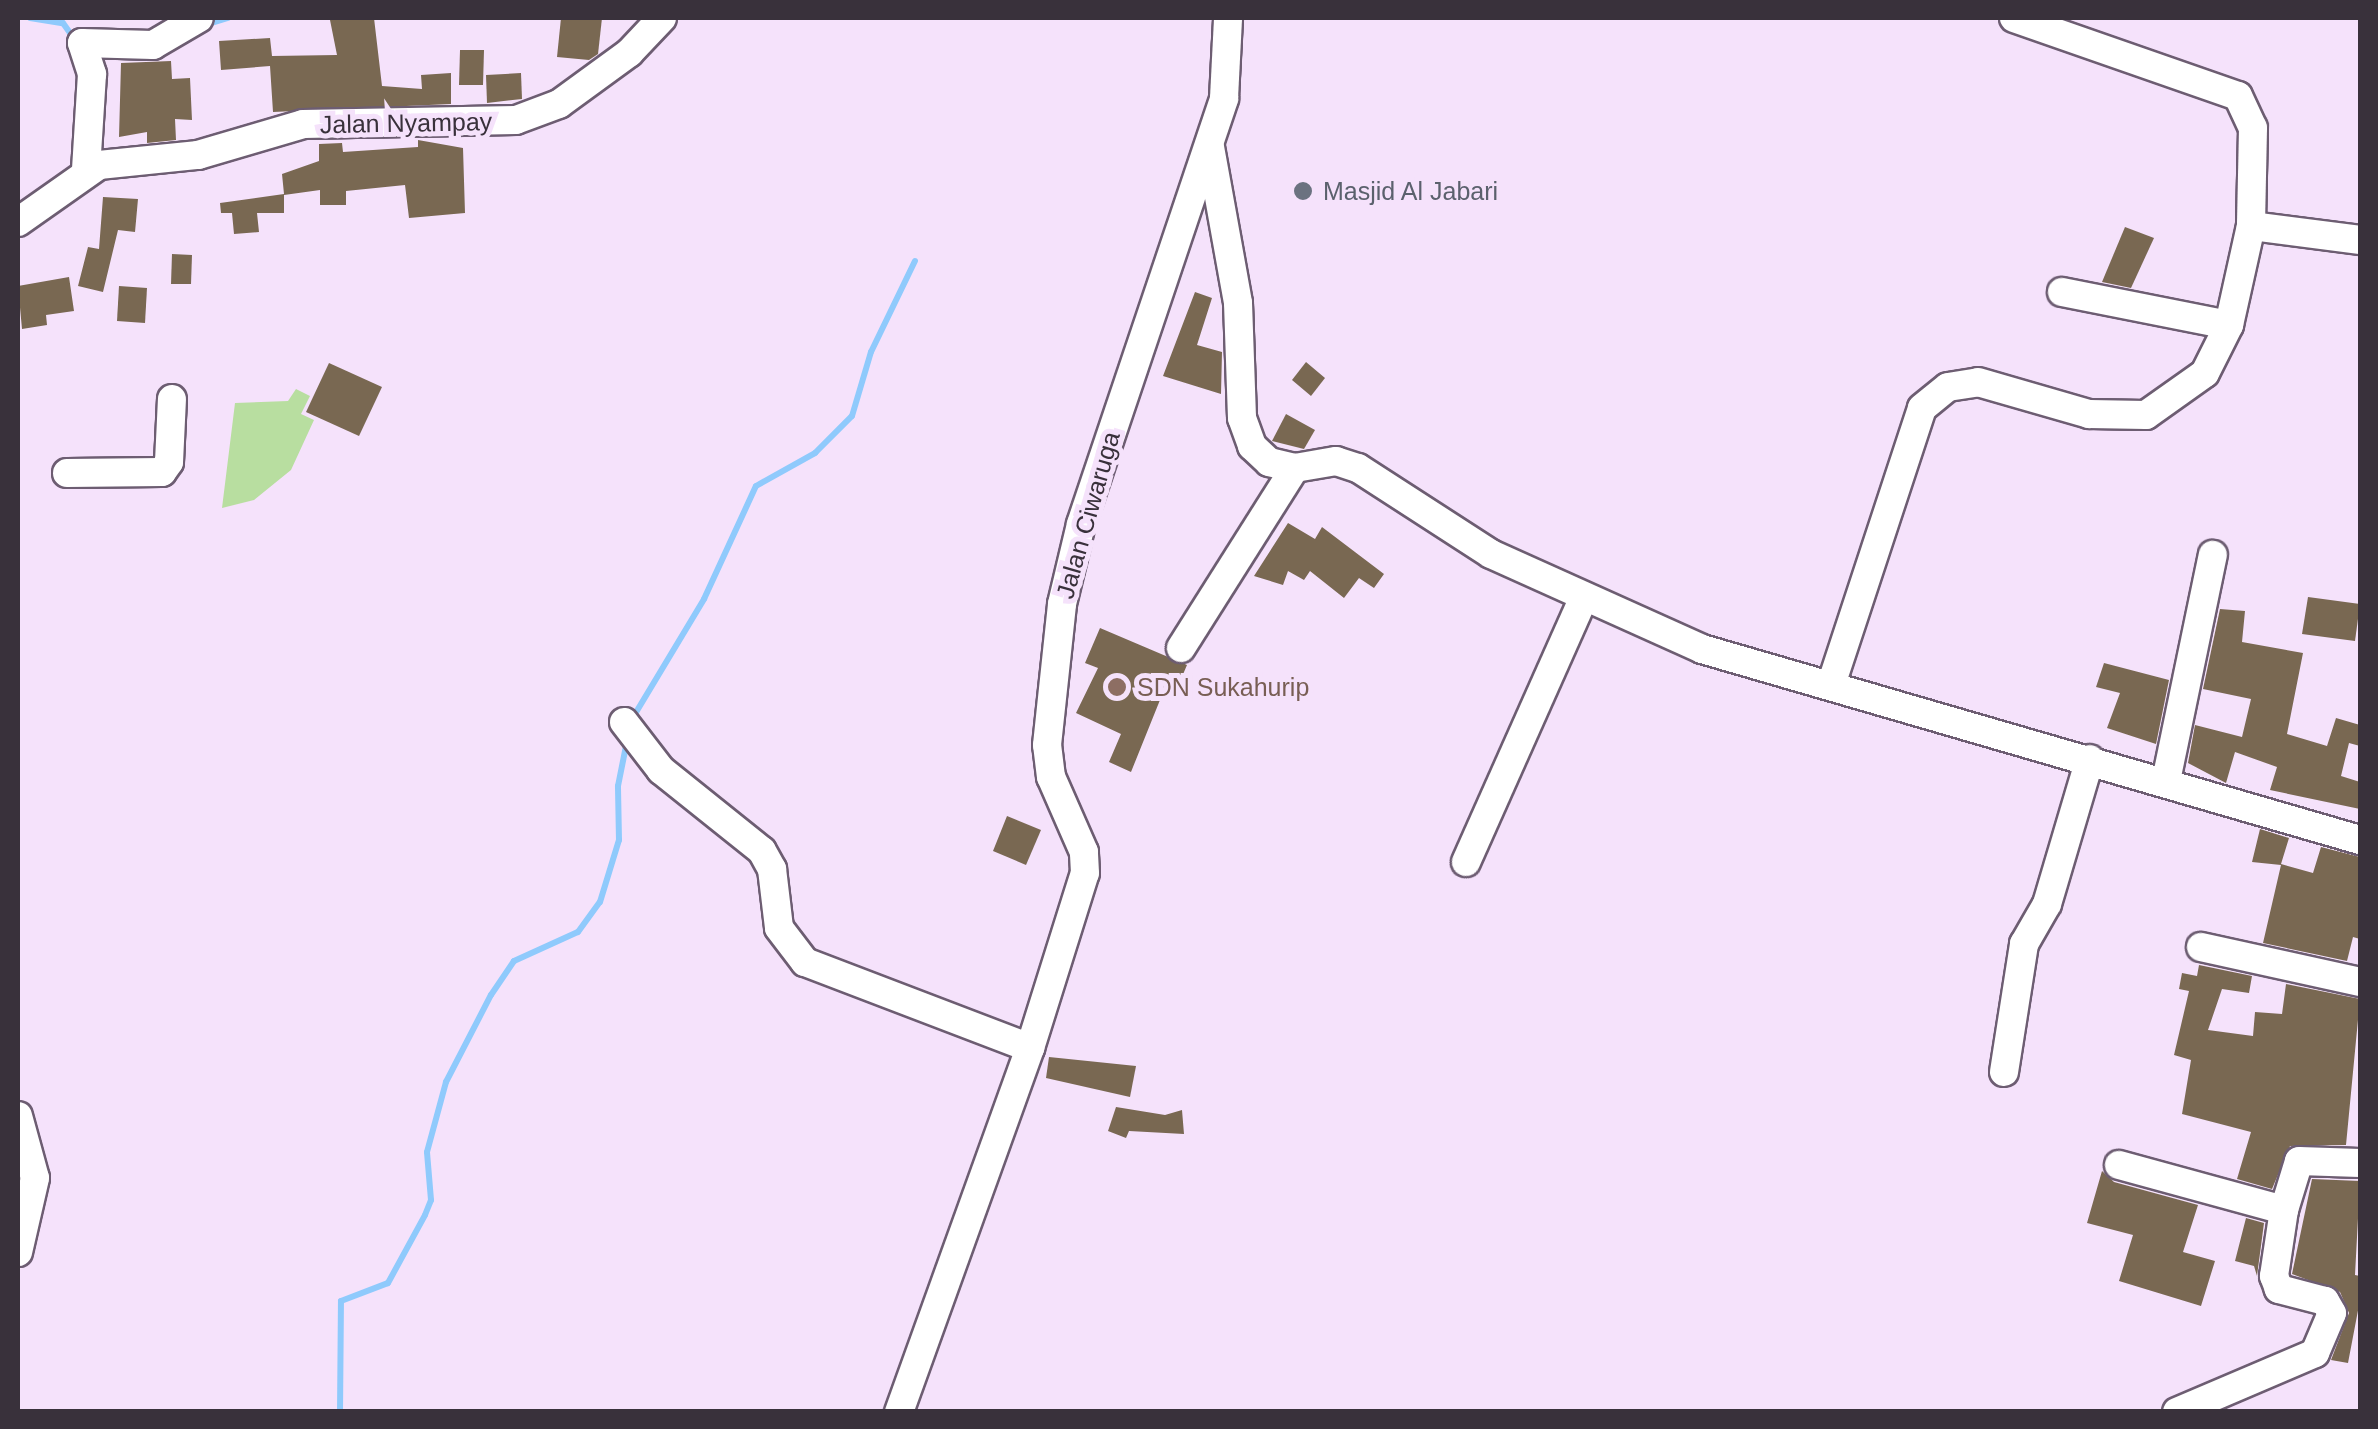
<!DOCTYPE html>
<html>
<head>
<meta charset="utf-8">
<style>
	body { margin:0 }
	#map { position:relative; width:2378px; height:1429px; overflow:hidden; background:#f5e2fb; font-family:Arial,sans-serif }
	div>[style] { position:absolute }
	.green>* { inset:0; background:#b8dea0 }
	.stream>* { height:6px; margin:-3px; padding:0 3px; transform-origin:3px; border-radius:3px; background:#8fcafc }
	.building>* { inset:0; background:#796852 }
	.roads { filter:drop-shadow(2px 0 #6d5d72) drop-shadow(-2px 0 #6d5d72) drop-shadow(0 2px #6d5d72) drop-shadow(0 -2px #6d5d72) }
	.minor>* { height:28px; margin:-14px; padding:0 14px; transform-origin:14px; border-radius:14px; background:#fff }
	.dots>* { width:28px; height:28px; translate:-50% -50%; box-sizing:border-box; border:5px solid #f5e2fb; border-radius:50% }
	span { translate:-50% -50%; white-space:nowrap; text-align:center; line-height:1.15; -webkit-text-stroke:10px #f5e2fb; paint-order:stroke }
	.street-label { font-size:25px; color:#39313b }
	.worship-label { font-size:25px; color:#5b616d }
	.left { translate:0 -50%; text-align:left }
	.education-label { font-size:25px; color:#785e54 }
	.frame { position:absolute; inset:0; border:20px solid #39313b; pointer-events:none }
</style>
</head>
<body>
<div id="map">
	<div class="green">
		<i style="clip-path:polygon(296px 389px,310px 396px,301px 414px,314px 420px,291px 470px,254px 500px,222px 508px,235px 403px,288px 401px)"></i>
	</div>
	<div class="stream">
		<i style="left:30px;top:18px;width:33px;rotate:9deg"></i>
		<i style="left:63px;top:23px;width:19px;rotate:55deg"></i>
		<i style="left:205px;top:25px;width:24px;rotate:-17deg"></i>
		<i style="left:632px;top:719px;width:140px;rotate:-59deg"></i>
		<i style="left:704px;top:599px;width:124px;rotate:-65.3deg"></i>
		<i style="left:756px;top:486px;width:68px;rotate:-29.2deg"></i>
		<i style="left:815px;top:453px;width:52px;rotate:-45deg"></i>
		<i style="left:852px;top:416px;width:67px;rotate:-73.5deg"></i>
		<i style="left:871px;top:352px;width:101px;rotate:-64.2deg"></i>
		<i style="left:340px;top:1412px;width:111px;rotate:-89.5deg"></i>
		<i style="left:341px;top:1301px;width:50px;rotate:-21deg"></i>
		<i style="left:388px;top:1283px;width:77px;rotate:-61.4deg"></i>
		<i style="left:425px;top:1215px;width:16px;rotate:-68deg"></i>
		<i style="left:431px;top:1200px;width:48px;rotate:-94.8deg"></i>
		<i style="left:427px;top:1152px;width:73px;rotate:-74.8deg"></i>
		<i style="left:446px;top:1082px;width:98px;rotate:-62.7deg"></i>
		<i style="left:491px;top:995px;width:41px;rotate:-55.9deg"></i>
		<i style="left:514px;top:961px;width:70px;rotate:-24.4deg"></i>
		<i style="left:578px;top:932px;width:37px;rotate:-54deg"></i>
		<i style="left:600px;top:902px;width:65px;rotate:-73deg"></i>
		<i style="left:619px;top:840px;width:54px;rotate:-91.1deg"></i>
		<i style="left:618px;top:786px;width:46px;rotate:-78.7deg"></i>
	</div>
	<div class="building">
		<i style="clip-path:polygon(374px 18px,382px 86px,422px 89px,421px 75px,451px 73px,451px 104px,273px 112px,270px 66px,221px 70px,219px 41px,270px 38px,272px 56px,337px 55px,330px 20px)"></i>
		<i style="clip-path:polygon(561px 18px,602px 18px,598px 54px,589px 60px,557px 57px)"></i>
		<i style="clip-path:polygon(460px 50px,484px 50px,483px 85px,459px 85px)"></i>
		<i style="clip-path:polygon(171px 61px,172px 79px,190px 78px,192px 120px,175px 119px,176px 140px,147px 143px,147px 132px,119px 137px,121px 63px)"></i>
		<i style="clip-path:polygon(521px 73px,522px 99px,487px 103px,486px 75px)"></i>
		<i style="clip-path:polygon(418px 140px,463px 148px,465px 213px,409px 218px,405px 185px,346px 191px,346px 205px,320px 205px,320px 190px,284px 195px,284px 213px,257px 213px,259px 232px,234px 234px,232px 213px,221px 213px,220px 203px,284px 194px,282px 174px,319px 161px,319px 144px,342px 143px,343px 152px,418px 147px)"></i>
		<i style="clip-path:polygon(103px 197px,138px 199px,135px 232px,118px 230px,103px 292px,78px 286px,88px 247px,99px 249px)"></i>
		<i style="clip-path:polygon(2125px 227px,2154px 238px,2131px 288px,2102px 282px)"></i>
		<i style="clip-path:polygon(172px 254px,192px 255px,191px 284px,171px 284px)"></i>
		<i style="clip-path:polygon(69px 277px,74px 311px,46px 315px,47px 325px,22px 329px,18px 286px)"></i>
		<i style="clip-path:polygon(119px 286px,147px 288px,145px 323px,117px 321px)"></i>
		<i style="clip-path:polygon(1195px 292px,1212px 298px,1197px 345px,1222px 352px,1221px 394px,1163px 376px)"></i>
		<i style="clip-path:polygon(1306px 362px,1325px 378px,1311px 396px,1292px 380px)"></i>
		<i style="clip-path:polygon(329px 363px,382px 387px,359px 436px,306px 412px)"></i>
		<i style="clip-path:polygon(1286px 414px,1315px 430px,1304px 449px,1272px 441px)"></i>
		<i style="clip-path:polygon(1288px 523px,1315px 539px,1322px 527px,1384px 574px,1374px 588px,1359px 578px,1344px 598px,1310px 571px,1304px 580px,1288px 571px,1283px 585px,1254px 576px)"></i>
		<i style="clip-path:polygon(2308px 597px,2360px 604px,2355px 641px,2302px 634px)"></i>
		<i style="clip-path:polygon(2220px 609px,2245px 611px,2242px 642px,2303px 653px,2287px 734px,2327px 746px,2336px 718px,2360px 725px,2360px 746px,2349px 743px,2341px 776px,2360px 782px,2360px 809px,2270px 790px,2277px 767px,2235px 752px,2226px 783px,2188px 763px,2195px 725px,2242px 737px,2251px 699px,2203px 689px)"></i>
		<i style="clip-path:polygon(1100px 628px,1187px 665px,1172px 700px,1162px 695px,1131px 772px,1109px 762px,1121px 734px,1076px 713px,1098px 668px,1085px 663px)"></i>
		<i style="clip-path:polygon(2104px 663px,2169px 680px,2156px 744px,2107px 728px,2120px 693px,2096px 687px)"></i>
		<i style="clip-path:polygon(1007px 816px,1041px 830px,1026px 865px,993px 851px)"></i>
		<i style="clip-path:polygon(2260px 829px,2289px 838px,2281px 864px,2313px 873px,2321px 847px,2360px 857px,2360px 939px,2353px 937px,2347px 961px,2263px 943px,2281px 865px,2252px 862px)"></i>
		<i style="clip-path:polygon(2199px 965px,2252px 976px,2249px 993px,2222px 989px,2208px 1030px,2253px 1036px,2255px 1012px,2282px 1014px,2286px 984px,2360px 999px,2346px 1145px,2290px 1146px,2272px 1189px,2237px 1179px,2251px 1132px,2182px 1114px,2191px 1060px,2174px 1055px,2189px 991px,2179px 989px,2182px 973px,2197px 976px)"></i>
		<i style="clip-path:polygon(1049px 1057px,1136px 1066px,1130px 1097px,1046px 1078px)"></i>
		<i style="clip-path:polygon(1116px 1107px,1165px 1115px,1182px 1110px,1184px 1134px,1129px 1131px,1126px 1138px,1108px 1131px)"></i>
		<i style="clip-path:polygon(2102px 1171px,2114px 1182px,2198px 1205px,2183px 1252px,2215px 1261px,2201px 1306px,2119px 1281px,2133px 1235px,2087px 1223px)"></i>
		<i style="clip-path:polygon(2312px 1179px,2360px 1181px,2355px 1275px,2360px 1276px,2360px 1300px,2348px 1363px,2331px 1360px,2349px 1313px,2340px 1292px,2292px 1274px)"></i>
		<i style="clip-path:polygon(2246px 1218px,2264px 1223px,2257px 1276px,2254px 1266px,2235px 1261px)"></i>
	</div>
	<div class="roads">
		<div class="minor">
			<i style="left:2014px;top:18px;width:237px;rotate:19.2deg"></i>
			<i style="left:2238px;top:96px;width:35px;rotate:65deg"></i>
			<i style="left:2253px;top:128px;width:98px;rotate:91.2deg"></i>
			<i style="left:82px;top:43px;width:33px;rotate:72deg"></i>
			<i style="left:92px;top:74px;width:96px;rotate:93.6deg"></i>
			<i style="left:82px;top:43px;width:71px;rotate:1.6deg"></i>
			<i style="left:153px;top:45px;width:53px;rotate:-30.4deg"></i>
			<i style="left:1210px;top:147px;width:158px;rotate:79.8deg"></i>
			<i style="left:1238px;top:303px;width:115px;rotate:88deg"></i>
			<i style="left:1242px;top:418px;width:30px;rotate:70deg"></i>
			<i style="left:1252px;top:446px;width:23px;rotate:43deg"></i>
			<i style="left:1269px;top:462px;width:27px;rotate:13deg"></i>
			<i style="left:1295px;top:468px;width:42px;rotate:-9.7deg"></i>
			<i style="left:1336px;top:461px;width:23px;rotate:18deg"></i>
			<i style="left:1358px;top:468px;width:158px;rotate:32.9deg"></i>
			<i style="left:1491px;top:554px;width:231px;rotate:24.2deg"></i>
			<i style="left:1702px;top:649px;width:685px;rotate:16.19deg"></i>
			<i style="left:18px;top:222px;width:99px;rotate:-35.1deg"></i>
			<i style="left:99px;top:165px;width:100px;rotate:-5.8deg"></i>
			<i style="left:198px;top:155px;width:109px;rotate:-16.4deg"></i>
			<i style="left:303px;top:124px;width:213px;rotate:-1.1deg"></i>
			<i style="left:516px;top:120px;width:46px;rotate:-20.4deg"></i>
			<i style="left:559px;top:104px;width:87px;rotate:-36.1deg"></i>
			<i style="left:629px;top:53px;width:48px;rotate:-46.7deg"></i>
			<i style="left:2062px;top:292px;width:170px;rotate:11.2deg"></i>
			<i style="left:67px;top:473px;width:95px;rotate:-0.6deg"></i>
			<i style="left:162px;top:472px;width:12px;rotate:-55deg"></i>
			<i style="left:169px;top:462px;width:63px;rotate:-87.3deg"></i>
			<i style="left:1181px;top:648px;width:213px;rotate:-57.7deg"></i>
			<i style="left:1832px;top:682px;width:288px;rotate:-71.8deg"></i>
			<i style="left:1922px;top:408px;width:33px;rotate:-39deg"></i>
			<i style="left:1948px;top:387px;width:30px;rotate:-9deg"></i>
			<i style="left:1978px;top:382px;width:116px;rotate:16.1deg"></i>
			<i style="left:2089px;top:414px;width:57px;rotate:1deg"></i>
			<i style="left:2146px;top:415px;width:72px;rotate:-35.4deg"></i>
			<i style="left:2205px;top:373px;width:54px;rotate:-63.4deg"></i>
			<i style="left:2229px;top:325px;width:101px;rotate:-77.5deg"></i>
			<i style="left:2251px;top:226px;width:110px;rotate:7.3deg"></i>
			<i style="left:624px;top:722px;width:61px;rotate:52.4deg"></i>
			<i style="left:661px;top:770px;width:129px;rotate:38.7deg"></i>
			<i style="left:762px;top:851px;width:21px;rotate:61deg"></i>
			<i style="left:772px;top:869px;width:59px;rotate:83.2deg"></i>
			<i style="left:779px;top:928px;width:43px;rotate:52.6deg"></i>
			<i style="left:805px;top:962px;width:241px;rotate:20.9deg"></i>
			<i style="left:2166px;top:781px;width:231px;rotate:-78.3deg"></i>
			<i style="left:1466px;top:862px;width:288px;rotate:-66deg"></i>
			<i style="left:2201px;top:947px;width:163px;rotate:12.4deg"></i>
			<i style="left:2004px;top:1072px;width:130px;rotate:-81.1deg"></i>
			<i style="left:2024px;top:944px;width:46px;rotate:-60.1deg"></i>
			<i style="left:2047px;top:904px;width:151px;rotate:-73.5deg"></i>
			<i style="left:18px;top:1116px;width:64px;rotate:74.7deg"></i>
			<i style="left:35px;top:1178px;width:76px;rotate:102.9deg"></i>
			<i style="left:2119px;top:1165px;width:171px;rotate:15.3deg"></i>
			<i style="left:899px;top:1412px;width:387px;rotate:-70.2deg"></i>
			<i style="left:1030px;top:1048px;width:183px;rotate:-72.6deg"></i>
			<i style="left:1085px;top:873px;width:21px;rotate:-93deg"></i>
			<i style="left:1084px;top:852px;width:82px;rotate:-113.7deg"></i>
			<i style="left:1051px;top:777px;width:32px;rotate:-97deg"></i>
			<i style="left:1047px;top:745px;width:142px;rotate:-83.9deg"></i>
			<i style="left:1062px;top:604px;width:82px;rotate:-76.6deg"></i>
			<i style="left:1081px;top:524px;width:449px;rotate:-71.4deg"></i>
			<i style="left:1224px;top:98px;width:80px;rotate:-87.1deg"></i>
			<i style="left:2177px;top:1412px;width:150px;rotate:-23.1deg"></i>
			<i style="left:2315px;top:1353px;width:43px;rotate:-67deg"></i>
			<i style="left:2332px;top:1313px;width:14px;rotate:-120deg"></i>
			<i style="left:2325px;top:1301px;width:48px;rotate:-165.4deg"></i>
			<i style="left:2279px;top:1289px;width:14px;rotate:-111deg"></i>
			<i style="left:2274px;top:1276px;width:67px;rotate:-81.4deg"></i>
			<i style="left:2284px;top:1210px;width:51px;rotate:-73deg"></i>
			<i style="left:2299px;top:1161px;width:61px;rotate:1.9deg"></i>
		</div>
	</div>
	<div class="dots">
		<i style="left:1303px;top:191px;background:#6b7280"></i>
		<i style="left:1117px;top:687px;background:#8d6e63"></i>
	</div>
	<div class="street-label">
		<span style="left:406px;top:123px;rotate:-1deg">Jalan Nyampay</span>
		<span style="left:1088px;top:515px;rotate:-74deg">Jalan Ciwaruga</span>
	</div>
	<div class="worship-label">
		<span class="left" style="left:1323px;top:191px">Masjid Al Jabari</span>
	</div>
	<div class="education-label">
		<span class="left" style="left:1137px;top:687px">SDN Sukahurip</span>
	</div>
	<div class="frame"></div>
</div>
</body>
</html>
